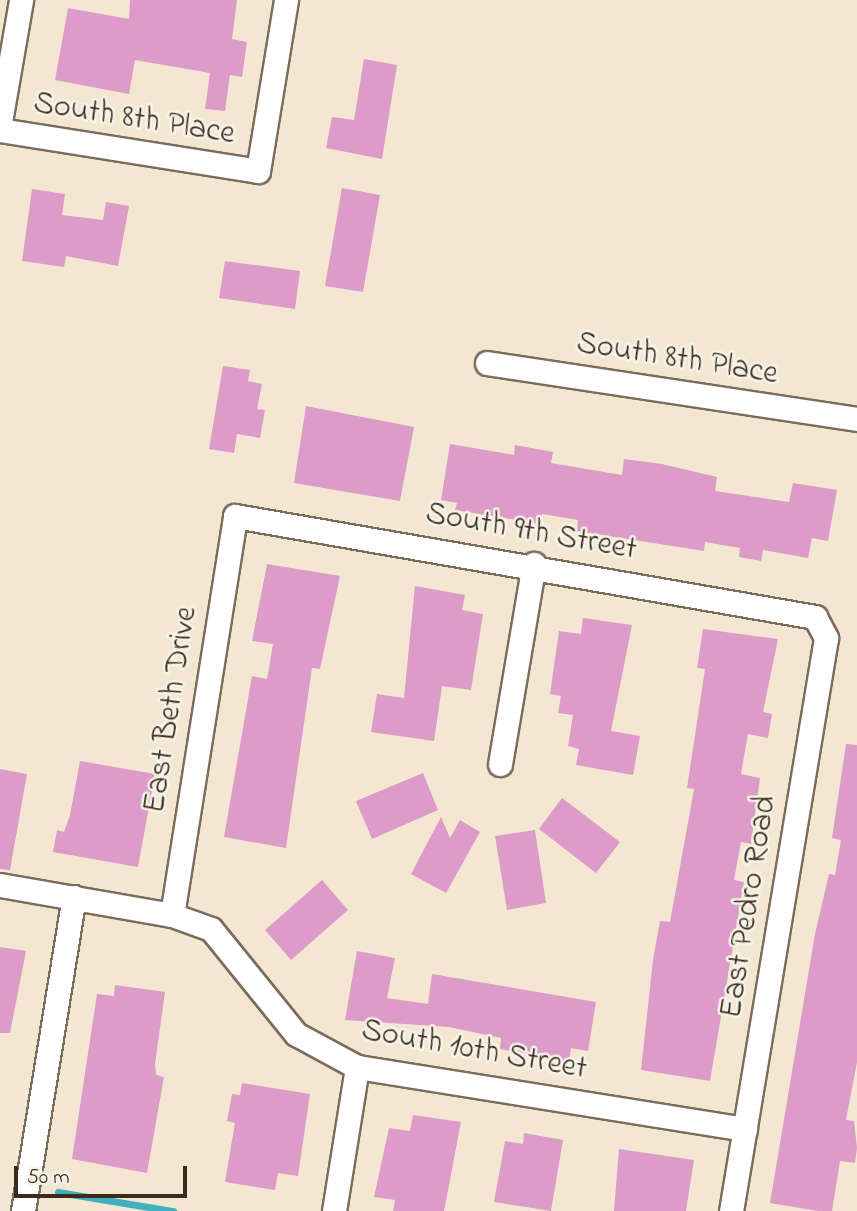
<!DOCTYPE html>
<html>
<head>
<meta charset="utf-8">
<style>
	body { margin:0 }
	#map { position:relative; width:857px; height:1211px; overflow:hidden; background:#f4e7d2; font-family:"Indie Flower",sans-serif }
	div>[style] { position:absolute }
	.stream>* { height:7px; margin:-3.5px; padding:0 3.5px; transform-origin:3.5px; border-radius:3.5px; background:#42b1be }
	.building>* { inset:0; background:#dc9bc8 }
	.roads { filter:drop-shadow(2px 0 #7c6c5d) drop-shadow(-2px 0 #7c6c5d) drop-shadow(0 2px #7c6c5d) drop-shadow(0 -2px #7c6c5d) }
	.minor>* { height:23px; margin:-11.5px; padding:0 11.5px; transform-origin:11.5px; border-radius:11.5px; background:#fff }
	span { translate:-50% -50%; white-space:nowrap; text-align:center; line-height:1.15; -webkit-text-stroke:5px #f7f3e8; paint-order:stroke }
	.street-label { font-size:32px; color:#3b2a1e }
	.scale { position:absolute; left:14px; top:1166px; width:173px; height:32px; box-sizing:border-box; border:4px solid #3b2a1e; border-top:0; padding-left:9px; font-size:21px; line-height:24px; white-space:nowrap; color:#3b2a1e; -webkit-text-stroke:5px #f7f3e8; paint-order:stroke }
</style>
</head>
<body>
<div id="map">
	<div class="stream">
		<i style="left:58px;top:1192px;width:117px;rotate:9.4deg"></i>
	</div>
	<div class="building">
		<i style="clip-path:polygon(130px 0,237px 0,232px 39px,247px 42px,242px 77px,230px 75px,225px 111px,205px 109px,210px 73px,135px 60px,129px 94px,55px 80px,68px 8px,129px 19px)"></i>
		<i style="clip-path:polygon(364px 59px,397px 65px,382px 159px,326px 148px,332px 117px,354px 120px)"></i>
		<i style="clip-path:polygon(342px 188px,380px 195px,363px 292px,325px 286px)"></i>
		<i style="clip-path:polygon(32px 189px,65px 194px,62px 215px,103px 220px,106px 202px,129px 206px,118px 266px,66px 256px,64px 267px,22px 261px)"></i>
		<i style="clip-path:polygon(225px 261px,300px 271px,295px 309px,219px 298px)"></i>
		<i style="clip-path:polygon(223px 366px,250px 370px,248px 381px,262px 384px,257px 409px,265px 410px,260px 438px,237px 434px,234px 453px,209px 449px)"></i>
		<i style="clip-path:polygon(306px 406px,414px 427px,400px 501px,294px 483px)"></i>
		<i style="clip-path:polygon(450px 444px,514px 455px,515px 445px,553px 452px,551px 463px,622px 475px,624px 459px,662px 464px,717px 477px,715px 491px,789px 502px,793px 483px,837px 490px,828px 541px,812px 538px,808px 558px,763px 550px,761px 561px,739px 557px,740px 548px,705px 542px,704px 551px,577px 531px,578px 520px,542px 514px,541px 524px,455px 510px,457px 503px,441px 500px)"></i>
		<i style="clip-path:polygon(267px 564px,340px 576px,320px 669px,312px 668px,286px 848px,224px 837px,252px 676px,267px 679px,273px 644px,252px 641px)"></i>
		<i style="clip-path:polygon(415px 586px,465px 595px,462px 610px,483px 614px,471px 690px,442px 686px,434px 741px,371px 732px,377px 694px,404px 698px)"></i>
		<i style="clip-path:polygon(583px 618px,632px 625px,611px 731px,640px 736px,633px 775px,576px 765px,579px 749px,568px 746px,573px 715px,558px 713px,561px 696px,550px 694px,559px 631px,581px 634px)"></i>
		<i style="clip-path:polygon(703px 629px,778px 639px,763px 712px,772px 714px,768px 738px,748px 734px,741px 774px,760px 778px,751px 844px,741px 842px,734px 880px,744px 882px,710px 1081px,641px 1070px,653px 960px,660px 921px,670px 922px,694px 789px,687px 788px,705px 669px,697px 668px)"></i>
		<i style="clip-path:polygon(846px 744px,857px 745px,857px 1062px,846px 1120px,854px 1121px,857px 1148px,855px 1163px,840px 1161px,832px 1211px,818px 1211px,770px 1203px,815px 934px,829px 874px,835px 875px,841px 840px,832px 838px)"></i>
		<i style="clip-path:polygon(80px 761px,155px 774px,138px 867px,53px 852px,57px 830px,64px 832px,70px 815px)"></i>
		<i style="clip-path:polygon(0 769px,27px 774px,10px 870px,0 869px)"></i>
		<i style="clip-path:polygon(423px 773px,438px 810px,372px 839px,356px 801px)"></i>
		<i style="clip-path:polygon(562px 798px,620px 842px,596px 873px,539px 829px)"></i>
		<i style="clip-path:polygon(441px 817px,450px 838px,460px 820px,480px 832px,446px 893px,411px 874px)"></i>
		<i style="clip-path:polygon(535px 830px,546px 903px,507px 910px,495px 836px)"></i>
		<i style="clip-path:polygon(322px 880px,348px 910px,291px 960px,265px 930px)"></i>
		<i style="clip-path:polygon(0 947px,26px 951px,10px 1033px,0 1033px)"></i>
		<i style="clip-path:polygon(357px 951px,395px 958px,387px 998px,428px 1004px,432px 974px,596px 1002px,588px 1051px,571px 1048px,569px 1061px,500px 1049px,501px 1038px,449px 1027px,345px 1020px)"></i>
		<i style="clip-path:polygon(115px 985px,165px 992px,155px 1064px,156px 1075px,164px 1077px,147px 1173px,72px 1159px,97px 994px,114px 996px)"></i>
		<i style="clip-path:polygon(242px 1083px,310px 1094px,298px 1176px,278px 1173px,275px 1190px,225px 1182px,235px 1123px,227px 1121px,232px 1094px,240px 1095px)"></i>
		<i style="clip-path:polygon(413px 1115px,461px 1122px,444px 1211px,393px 1211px,395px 1200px,374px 1197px,389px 1128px,410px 1131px)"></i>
		<i style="clip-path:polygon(524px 1133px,563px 1140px,551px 1211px,494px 1202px,505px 1141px,523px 1144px)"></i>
		<i style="clip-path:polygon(619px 1149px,694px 1160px,686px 1211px,614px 1211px)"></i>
	</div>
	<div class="roads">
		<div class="minor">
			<i style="left:0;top:122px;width:124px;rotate:-80.2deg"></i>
			<i style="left:0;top:130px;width:261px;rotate:9deg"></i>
			<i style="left:258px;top:171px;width:173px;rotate:-80.7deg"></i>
			<i style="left:487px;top:363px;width:374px;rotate:8.6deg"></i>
			<i style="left:500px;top:764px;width:203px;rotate:-80.4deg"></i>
			<i style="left:0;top:885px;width:175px;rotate:9.9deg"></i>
			<i style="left:172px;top:915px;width:41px;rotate:19.7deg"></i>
			<i style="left:211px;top:929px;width:135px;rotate:51deg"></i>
			<i style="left:296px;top:1034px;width:69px;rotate:28.4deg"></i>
			<i style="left:357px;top:1067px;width:393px;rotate:9.1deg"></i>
			<i style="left:172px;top:915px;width:404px;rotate:-81deg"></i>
			<i style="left:235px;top:516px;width:589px;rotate:9.88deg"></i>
			<i style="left:815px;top:617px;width:24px;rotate:62deg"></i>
			<i style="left:826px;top:638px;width:581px;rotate:99.41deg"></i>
			<i style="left:23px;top:1211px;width:318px;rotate:-80.8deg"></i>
			<i style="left:334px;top:1211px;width:146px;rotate:-80.9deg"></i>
		</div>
	</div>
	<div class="street-label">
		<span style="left:134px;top:120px;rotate:9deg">South 8th Place</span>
		<span style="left:677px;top:360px;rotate:9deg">South 8th Place</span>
		<span style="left:531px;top:533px;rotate:10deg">South 9th Street</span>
		<span style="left:172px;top:710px;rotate:-81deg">East Beth Drive</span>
		<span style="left:750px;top:907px;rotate:-81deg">East Pedro Road</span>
		<span style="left:474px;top:1051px;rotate:10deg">South 10th Street</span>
	</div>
	<div class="scale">50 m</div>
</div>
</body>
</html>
